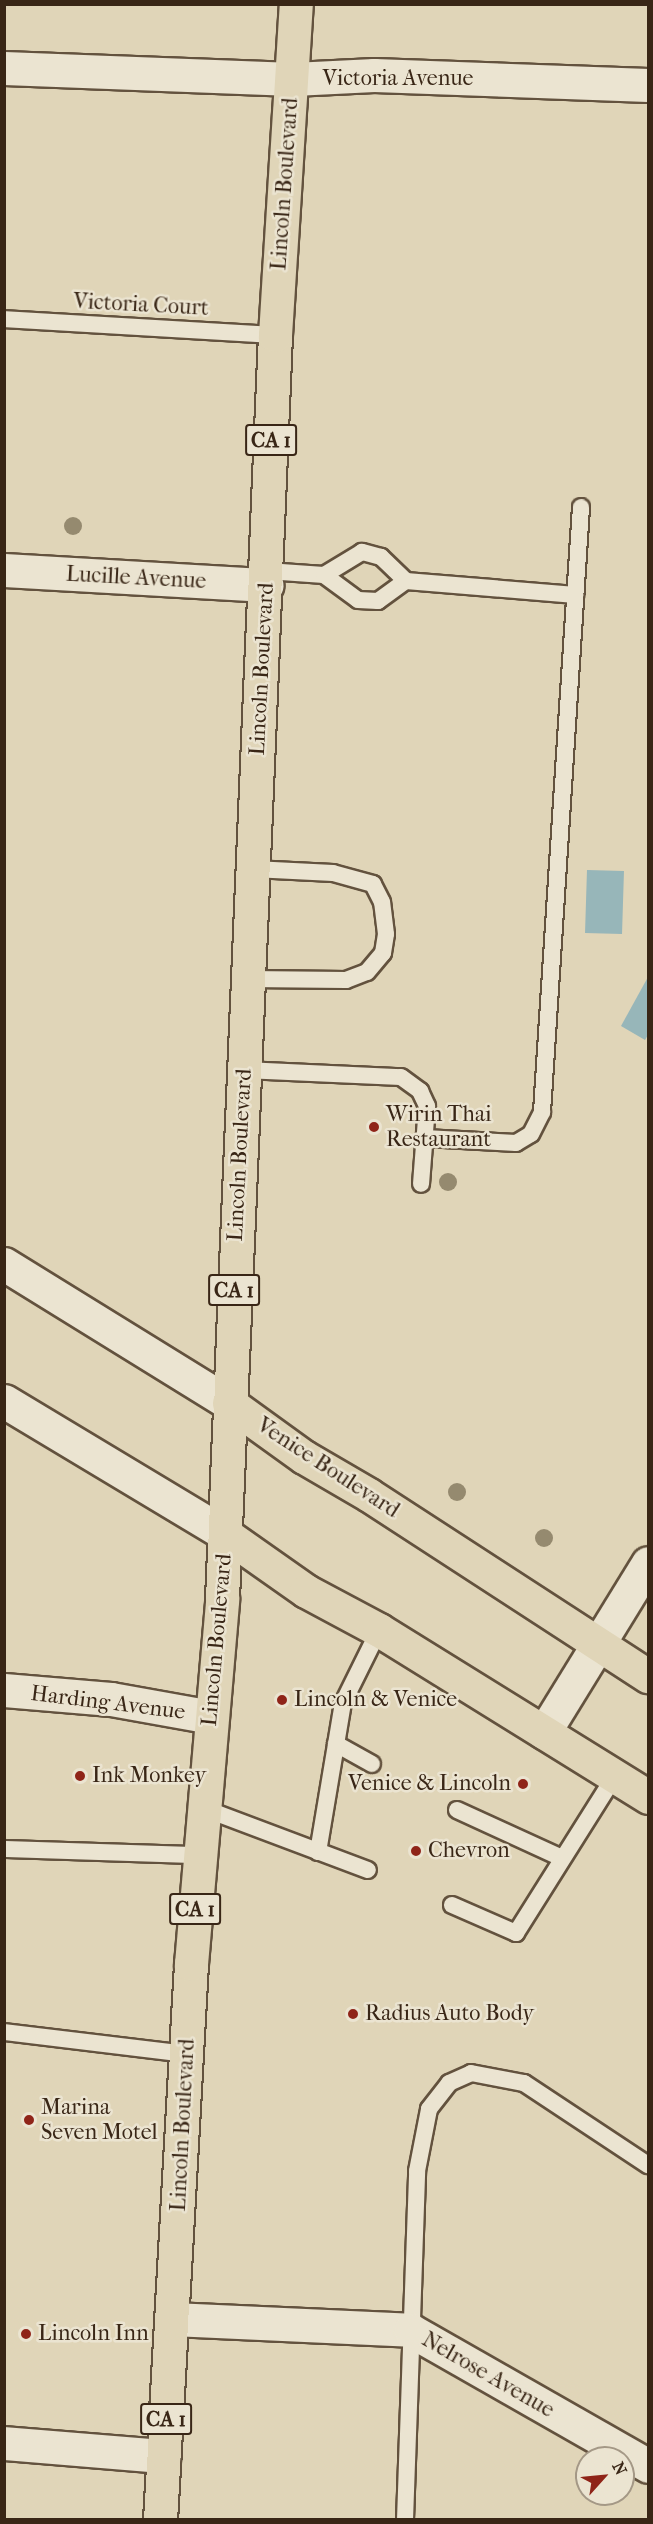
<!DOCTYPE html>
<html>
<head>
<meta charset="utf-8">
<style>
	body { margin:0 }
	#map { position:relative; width:653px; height:2524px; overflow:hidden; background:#e0d5b8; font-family:"IM FELL French Canon",serif }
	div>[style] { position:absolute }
	.water>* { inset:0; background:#97b6b9 }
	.roads { filter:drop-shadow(2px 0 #63523e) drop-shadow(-2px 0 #63523e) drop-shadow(0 2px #63523e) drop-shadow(0 -2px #63523e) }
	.service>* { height:16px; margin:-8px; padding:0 8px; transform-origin:8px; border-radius:8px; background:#ebe4d1 }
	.minor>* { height:33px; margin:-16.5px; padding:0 16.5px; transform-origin:16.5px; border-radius:16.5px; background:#ebe4d1 }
	.secondary>* { height:33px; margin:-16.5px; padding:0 16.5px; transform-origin:16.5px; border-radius:16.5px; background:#ebe4d1 }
	.primary>* { height:33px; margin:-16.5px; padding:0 16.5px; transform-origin:16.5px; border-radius:16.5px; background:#e0d5b8 }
	.trunk>* { height:33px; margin:-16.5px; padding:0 16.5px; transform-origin:16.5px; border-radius:16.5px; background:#e0d5b8 }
	.trees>* { width:18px; height:18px; margin:-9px; border-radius:50%; background:#958a6f }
	.dots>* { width:16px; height:16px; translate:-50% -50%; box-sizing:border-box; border:3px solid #ebe4d1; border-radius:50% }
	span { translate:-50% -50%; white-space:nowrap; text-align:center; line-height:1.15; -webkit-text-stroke:5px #ebe4d1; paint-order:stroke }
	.shield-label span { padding:2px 4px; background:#ebe4d1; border:2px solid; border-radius:4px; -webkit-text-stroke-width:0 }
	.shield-label { font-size:21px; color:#392616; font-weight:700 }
	.street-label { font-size:22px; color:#392616 }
	.poi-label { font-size:22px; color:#392616 }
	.left { translate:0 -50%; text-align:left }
	.right { translate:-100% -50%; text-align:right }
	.frame { position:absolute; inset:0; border:6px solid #392616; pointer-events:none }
	.north { position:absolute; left:575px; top:2446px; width:60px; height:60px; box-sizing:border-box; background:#ebe4d1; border:2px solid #a49886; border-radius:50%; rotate:63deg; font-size:16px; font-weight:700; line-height:24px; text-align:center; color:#392616 }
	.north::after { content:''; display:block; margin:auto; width:21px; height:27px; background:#8f2418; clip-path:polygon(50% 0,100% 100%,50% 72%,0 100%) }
</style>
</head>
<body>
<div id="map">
	<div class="water">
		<i style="clip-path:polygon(587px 870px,624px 871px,622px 934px,585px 933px)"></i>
		<i style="clip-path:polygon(648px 977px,648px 1035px,645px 1040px,621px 1026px)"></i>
	</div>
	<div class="roads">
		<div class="service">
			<i style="left:4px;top:319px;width:271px;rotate:3.4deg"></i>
			<i style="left:267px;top:571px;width:57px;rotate:4deg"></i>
			<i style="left:324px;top:575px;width:42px;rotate:36.3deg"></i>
			<i style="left:358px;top:600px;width:20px;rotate:3deg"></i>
			<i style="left:378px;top:601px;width:34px;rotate:-36deg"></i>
			<i style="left:406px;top:581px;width:35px;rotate:-136deg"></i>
			<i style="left:381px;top:557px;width:20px;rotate:-165deg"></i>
			<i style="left:362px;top:552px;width:44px;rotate:148.8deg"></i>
			<i style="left:406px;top:581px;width:170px;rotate:4.7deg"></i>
			<i style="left:248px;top:979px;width:98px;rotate:0.6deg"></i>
			<i style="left:346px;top:980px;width:22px;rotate:-21deg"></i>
			<i style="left:367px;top:972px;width:25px;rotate:-50deg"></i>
			<i style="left:383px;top:953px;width:19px;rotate:-81deg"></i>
			<i style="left:386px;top:934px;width:32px;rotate:-97deg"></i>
			<i style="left:382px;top:902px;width:20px;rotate:-117deg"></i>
			<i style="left:373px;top:884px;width:41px;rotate:-164.6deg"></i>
			<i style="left:333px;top:873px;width:80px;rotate:-177.1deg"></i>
			<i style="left:244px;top:1070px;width:157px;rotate:2.6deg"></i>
			<i style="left:401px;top:1077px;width:24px;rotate:36deg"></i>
			<i style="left:420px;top:1091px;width:17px;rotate:65deg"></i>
			<i style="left:427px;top:1106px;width:78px;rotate:94.4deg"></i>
			<i style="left:425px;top:1138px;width:91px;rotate:3.1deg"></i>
			<i style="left:516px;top:1143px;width:17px;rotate:-31deg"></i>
			<i style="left:531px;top:1134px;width:25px;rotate:-63deg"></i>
			<i style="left:542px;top:1112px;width:606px;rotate:-86.31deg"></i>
			<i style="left:336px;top:1744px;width:41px;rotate:29.1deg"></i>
			<i style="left:203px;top:1808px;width:176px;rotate:20.6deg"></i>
			<i style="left:457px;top:1810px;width:115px;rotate:24.6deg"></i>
			<i style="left:4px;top:1849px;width:196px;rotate:1.8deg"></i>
			<i style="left:318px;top:1852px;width:151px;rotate:-80.5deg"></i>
			<i style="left:343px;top:1703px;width:81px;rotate:-63.7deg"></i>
			<i style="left:452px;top:1905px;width:70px;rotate:23.6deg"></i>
			<i style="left:516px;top:1933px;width:186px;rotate:-57.8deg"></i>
			<i style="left:4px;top:2032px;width:184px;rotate:6.9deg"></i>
			<i style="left:405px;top:2520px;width:349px;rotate:-88deg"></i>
			<i style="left:417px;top:2171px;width:63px;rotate:-79deg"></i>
			<i style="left:429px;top:2109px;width:33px;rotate:-52deg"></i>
			<i style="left:449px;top:2083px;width:24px;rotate:-24deg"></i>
			<i style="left:471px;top:2073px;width:54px;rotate:10.7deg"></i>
			<i style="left:524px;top:2083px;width:149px;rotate:33.5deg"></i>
		</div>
		<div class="minor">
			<i style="left:4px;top:68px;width:289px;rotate:2.2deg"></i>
			<i style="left:293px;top:79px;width:81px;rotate:-2.8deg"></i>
			<i style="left:374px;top:75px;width:274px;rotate:2.1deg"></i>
			<i style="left:4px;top:570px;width:263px;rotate:3.3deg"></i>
			<i style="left:4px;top:1690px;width:107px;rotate:4.8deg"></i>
			<i style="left:111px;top:1699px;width:102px;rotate:10.2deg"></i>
			<i style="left:544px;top:1732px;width:198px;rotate:-58.4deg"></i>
			<i style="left:172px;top:2319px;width:238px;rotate:2.6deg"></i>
			<i style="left:410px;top:2330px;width:274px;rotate:29.7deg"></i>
			<i style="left:4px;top:2443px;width:160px;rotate:4.7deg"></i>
		</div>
		<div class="secondary">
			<i style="left:4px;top:1264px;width:264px;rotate:31.7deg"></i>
			<i style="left:4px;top:1401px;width:258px;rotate:31deg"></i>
		</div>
		<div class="primary">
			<i style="left:229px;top:1403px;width:92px;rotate:35.8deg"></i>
			<i style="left:304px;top:1457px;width:75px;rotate:30.3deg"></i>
			<i style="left:369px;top:1495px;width:333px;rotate:33deg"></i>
			<i style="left:225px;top:1534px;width:99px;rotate:35.1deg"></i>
			<i style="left:306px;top:1591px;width:83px;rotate:28.1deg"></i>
			<i style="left:379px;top:1630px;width:317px;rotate:31.8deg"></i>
		</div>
		<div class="trunk">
			<i style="left:160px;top:2520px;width:557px;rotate:-86.81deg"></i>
			<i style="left:191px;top:1964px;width:366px;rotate:-85.1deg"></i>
			<i style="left:222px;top:1599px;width:1265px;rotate:-87.6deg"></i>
			<i style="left:275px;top:335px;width:332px;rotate:-86.4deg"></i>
		</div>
	</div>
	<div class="trees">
		<i style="left:73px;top:526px"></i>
		<i style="left:448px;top:1182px"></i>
		<i style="left:457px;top:1492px"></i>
		<i style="left:544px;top:1538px"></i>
	</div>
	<div class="dots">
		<i style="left:374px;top:1127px;background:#8f2418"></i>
		<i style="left:282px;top:1700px;background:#8f2418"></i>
		<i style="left:80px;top:1776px;background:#8f2418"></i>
		<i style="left:523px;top:1784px;background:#8f2418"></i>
		<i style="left:416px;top:1851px;background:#8f2418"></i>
		<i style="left:353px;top:2014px;background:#8f2418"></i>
		<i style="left:29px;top:2120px;background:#8f2418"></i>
		<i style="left:26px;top:2334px;background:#8f2418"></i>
	</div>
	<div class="shield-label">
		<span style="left:271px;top:440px">CA 1</span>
		<span style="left:234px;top:1290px">CA 1</span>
		<span style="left:195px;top:1909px">CA 1</span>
		<span style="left:166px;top:2419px">CA 1</span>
	</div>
	<div class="street-label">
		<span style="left:398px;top:79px">Victoria Avenue</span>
		<span style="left:285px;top:184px;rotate:-86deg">Lincoln Boulevard</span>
		<span style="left:141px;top:305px;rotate:3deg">Victoria Court</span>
		<span style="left:136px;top:578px;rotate:3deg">Lucille Avenue</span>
		<span style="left:262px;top:669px;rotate:-87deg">Lincoln Boulevard</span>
		<span style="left:240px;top:1155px;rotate:-87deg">Lincoln Boulevard</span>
		<span style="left:328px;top:1468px;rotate:33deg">Venice Boulevard</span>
		<span style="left:217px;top:1640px;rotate:-85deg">Lincoln Boulevard</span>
		<span style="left:108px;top:1703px;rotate:7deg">Harding Avenue</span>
		<span style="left:183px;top:2125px;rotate:-87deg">Lincoln Boulevard</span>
		<span style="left:488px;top:2375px;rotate:30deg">Nelrose Avenue</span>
	</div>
	<div class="poi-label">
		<span class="left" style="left:386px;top:1127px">Wirin Thai<br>Restaurant</span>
		<span class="left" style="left:294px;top:1700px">Lincoln &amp; Venice</span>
		<span class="left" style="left:92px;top:1776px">Ink Monkey</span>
		<span class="right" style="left:511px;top:1784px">Venice &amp; Lincoln</span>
		<span class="left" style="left:428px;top:1851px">Chevron</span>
		<span class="left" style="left:365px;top:2014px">Radius Auto Body</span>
		<span class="left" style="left:41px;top:2120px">Marina<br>Seven Motel</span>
		<span class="left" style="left:38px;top:2334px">Lincoln Inn</span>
	</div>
	<div class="frame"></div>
	<div class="north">N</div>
</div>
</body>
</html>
